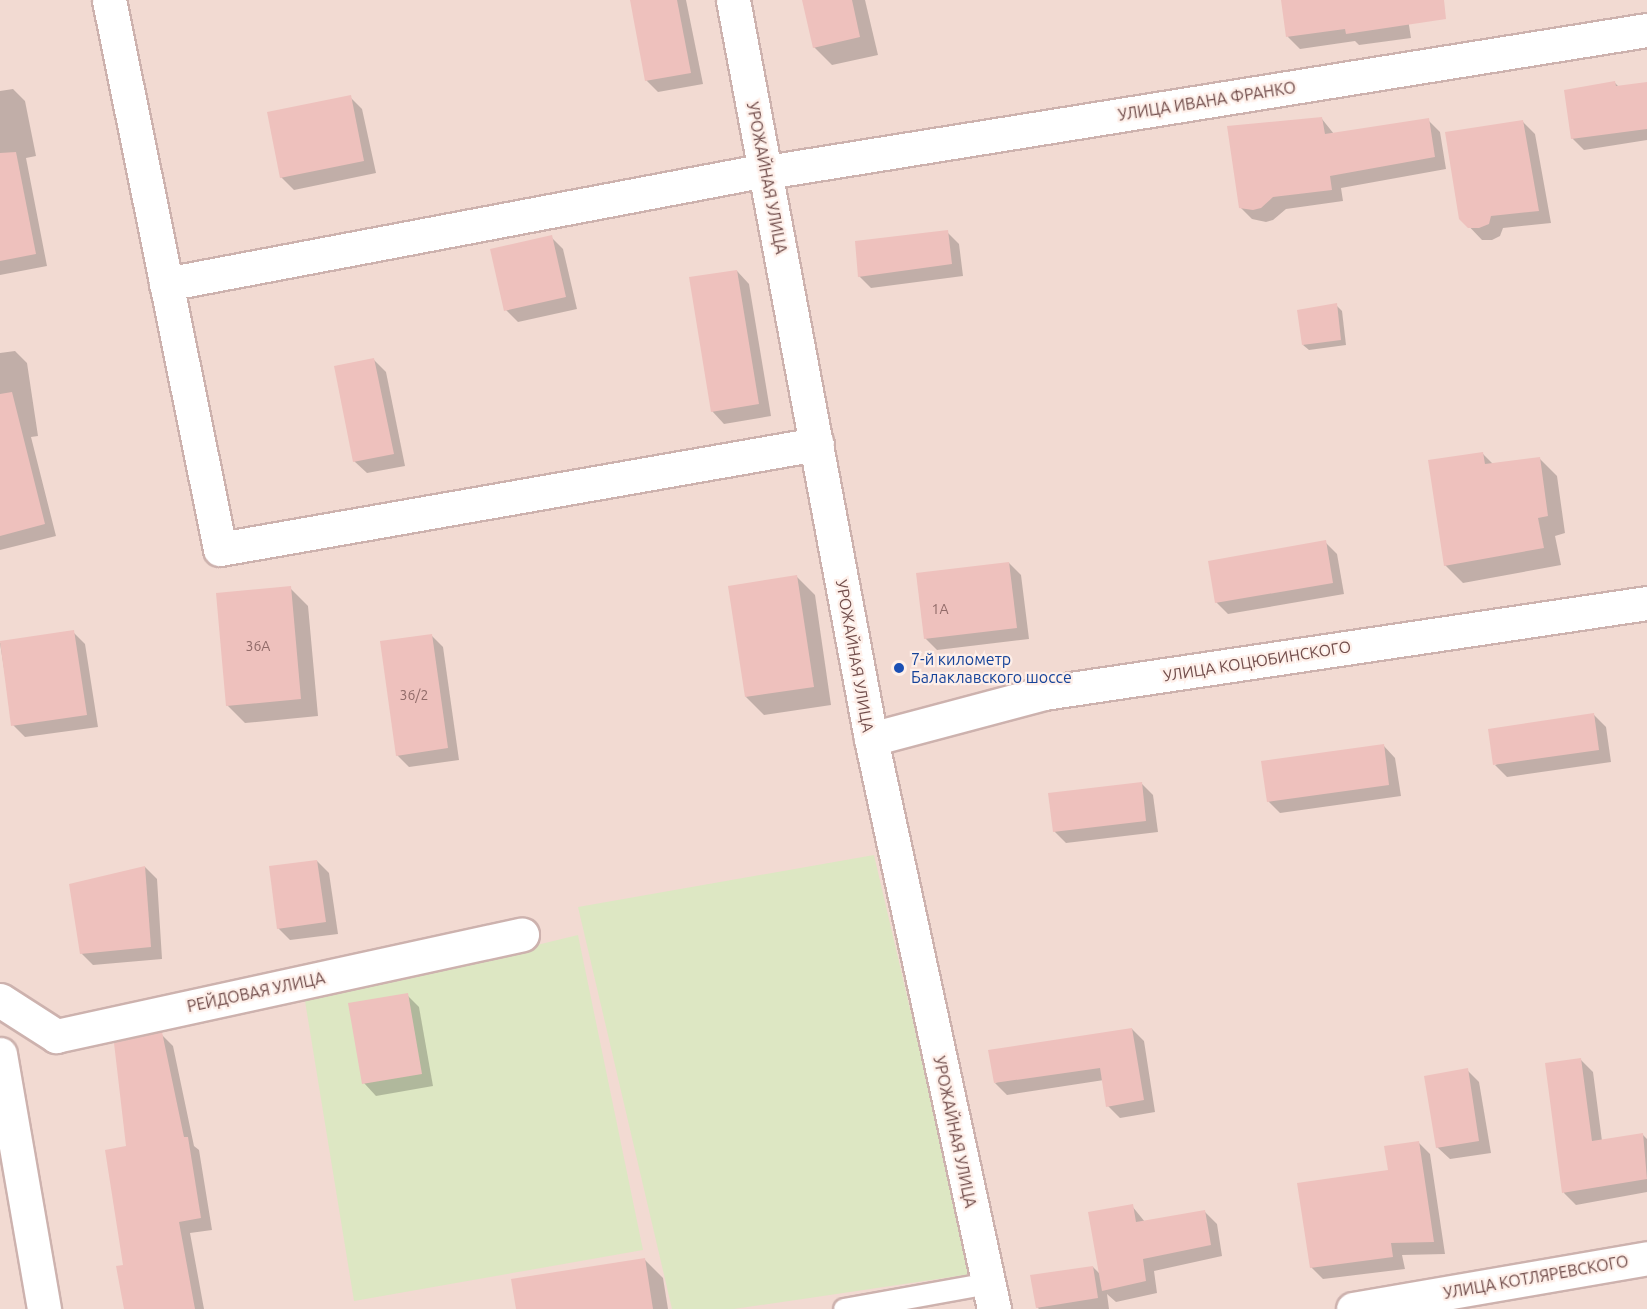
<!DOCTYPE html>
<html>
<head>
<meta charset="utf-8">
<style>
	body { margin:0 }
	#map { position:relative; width:1647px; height:1309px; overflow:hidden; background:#faeae3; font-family:Ubuntu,sans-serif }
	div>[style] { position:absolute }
	.residential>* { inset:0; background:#f2dad2 }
	.green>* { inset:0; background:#dde7c3 }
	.shadow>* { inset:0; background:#0003 }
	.building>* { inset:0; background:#eec1bd }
	.roads { filter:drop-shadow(2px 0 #cdb2ae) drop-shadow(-2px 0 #cdb2ae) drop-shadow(0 2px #cdb2ae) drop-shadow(0 -2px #cdb2ae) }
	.service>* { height:21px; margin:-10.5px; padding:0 10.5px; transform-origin:10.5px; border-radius:10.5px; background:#fff }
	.minor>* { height:33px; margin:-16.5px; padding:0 16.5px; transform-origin:16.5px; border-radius:16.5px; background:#fff }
	.dots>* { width:16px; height:16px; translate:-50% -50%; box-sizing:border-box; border:3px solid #feefe9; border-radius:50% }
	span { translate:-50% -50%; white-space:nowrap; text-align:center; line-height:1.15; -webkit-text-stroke:4.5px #feefe9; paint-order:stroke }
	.number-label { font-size:14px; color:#906a68 }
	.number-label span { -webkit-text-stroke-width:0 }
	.street-label { font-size:16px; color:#714d4b }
	.transit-label { font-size:16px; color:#164399 }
	.left { translate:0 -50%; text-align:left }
</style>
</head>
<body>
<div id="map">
	<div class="residential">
		<i style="clip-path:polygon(0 0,1647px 0,1647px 1309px,0 1309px)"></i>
	</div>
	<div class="green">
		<i style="clip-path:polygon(874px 855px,972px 1274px,734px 1309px,672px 1309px,578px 907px)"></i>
		<i style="clip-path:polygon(578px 935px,643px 1250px,354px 1301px,305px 1001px)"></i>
	</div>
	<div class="shadow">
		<i style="clip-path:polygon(631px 0,686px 0,703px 84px,658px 92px,646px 80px)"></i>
		<i style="clip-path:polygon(804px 0,865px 0,878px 55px,832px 65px,814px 47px)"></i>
		<i style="clip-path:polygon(1282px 0,1405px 0,1411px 38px,1359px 45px,1355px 41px,1300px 49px,1288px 37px)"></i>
		<i style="clip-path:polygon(1615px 83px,1619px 87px,1647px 83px,1647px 140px,1584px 150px,1572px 138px)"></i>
		<i style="clip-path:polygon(13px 89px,25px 101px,36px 156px,26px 158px,47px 266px,0 275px,0 91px)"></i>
		<i style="clip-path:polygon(350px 97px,362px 109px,376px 173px,294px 190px,281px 177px)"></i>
		<i style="clip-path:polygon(1322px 119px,1334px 134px,1428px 120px,1440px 132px,1446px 169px,1341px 188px,1343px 201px,1286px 209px,1273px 220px,1266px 222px,1252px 219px,1240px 207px)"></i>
		<i style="clip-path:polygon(1523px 122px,1535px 134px,1551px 223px,1503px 228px,1500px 236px,1492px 240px,1482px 240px,1461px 218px)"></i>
		<i style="clip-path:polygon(947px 232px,959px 244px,963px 276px,871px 288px,859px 276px)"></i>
		<i style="clip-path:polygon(551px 237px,563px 249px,577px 309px,518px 322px,506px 310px)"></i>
		<i style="clip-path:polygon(737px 271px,749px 284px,771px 416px,724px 424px,712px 411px)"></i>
		<i style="clip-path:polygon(1336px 305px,1342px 311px,1346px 345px,1309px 350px,1303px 345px)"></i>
		<i style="clip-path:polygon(15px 351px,27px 363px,38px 436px,31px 437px,56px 536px,0 550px,0 353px)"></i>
		<i style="clip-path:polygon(374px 360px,386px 372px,405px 466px,367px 473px,354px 461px)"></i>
		<i style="clip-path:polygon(1483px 454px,1493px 464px,1539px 458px,1557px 476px,1565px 533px,1555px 536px,1561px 565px,1463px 583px,1445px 565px)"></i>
		<i style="clip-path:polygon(1325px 542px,1337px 554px,1344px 594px,1228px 614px,1216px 602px)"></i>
		<i style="clip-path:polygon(1009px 563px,1021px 575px,1029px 639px,937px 650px,925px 638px)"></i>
		<i style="clip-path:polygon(797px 577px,815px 595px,831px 705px,764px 715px,746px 697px)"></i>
		<i style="clip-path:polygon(290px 588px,308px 606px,318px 716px,245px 723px,227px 705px)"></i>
		<i style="clip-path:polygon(73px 632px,85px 644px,98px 727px,25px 737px,13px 725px,0 643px)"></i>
		<i style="clip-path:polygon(431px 635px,443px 647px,459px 760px,409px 767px,397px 755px)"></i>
		<i style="clip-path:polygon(1593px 714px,1606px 727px,1611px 762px,1507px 777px,1495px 765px)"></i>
		<i style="clip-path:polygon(1383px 745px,1395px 758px,1401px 796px,1280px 813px,1268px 801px)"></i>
		<i style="clip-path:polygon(1141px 783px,1153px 795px,1158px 832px,1066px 843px,1054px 831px)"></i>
		<i style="clip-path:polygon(317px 861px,329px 873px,338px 934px,290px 940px,278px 928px)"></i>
		<i style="clip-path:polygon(145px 867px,157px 879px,162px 959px,93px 965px,81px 953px)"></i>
		<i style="clip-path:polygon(407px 995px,419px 1007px,433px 1086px,376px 1096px,364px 1083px)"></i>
		<i style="clip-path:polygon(1132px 1029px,1144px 1041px,1155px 1112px,1120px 1118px,1108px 1106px,1104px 1080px,1007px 1095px,995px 1083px)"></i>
		<i style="clip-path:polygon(161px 1034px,173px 1046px,194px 1146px,199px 1150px,212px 1230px,190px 1233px,204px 1309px,125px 1309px,128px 1148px)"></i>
		<i style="clip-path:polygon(1581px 1060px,1593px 1072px,1602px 1141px,1642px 1134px,1647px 1139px,1647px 1192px,1576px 1205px,1564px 1193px,1547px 1064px)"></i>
		<i style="clip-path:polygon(1467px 1070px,1479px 1082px,1491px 1153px,1450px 1159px,1437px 1147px)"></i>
		<i style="clip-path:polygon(1418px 1142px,1430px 1154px,1445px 1254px,1402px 1255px,1405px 1269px,1323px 1279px,1311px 1267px,1389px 1171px)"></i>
		<i style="clip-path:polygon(1132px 1206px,1145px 1222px,1205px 1212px,1217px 1224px,1222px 1256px,1154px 1271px,1157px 1293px,1116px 1302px,1107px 1294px,1109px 1309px,1039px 1309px,1037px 1307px,1093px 1267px,1101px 1275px)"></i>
		<i style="clip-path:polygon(645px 1260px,663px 1278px,668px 1309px,517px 1309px)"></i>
	</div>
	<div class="building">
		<i style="clip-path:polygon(630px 0,677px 0,691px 73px,645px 81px)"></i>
		<i style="clip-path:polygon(802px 0,852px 0,860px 37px,813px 48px)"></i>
		<i style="clip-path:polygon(1281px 0,1444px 0,1446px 19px,1346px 34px,1345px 29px,1286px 37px)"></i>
		<i style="clip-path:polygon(1615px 81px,1616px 86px,1647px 82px,1647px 129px,1571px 139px,1564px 90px)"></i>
		<i style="clip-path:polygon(351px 95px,364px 161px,280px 178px,267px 112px)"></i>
		<i style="clip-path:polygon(1322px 117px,1325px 134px,1429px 118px,1435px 157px,1330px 176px,1332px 190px,1273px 197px,1261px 208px,1253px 210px,1239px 208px,1227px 126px)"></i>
		<i style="clip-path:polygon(1523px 120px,1539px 211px,1491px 216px,1489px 224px,1479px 228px,1468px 228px,1459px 219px,1445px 132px)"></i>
		<i style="clip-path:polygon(16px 152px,36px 254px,0 261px,0 153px)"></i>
		<i style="clip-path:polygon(948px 230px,952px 264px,858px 277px,855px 241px)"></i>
		<i style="clip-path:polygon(552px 235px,566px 297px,504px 311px,490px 249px)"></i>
		<i style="clip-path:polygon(737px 270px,759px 404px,711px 412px,689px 277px)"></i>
		<i style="clip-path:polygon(1337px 303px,1341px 340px,1302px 345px,1297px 310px)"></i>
		<i style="clip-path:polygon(374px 358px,394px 454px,353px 462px,334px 366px)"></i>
		<i style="clip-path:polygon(12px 392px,45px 524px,0 536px,0 394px)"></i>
		<i style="clip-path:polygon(1483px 452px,1485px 464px,1540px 457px,1548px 516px,1538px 518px,1544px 548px,1444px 566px,1428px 460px)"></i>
		<i style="clip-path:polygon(1326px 540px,1333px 583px,1215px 603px,1208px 561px)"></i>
		<i style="clip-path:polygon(1009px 562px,1017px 628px,924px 639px,916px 573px)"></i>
		<i style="clip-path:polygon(797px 575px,814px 687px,745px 697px,728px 586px)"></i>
		<i style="clip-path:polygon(291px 586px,301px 699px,226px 706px,216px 593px)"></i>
		<i style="clip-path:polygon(74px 630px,87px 715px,11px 726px,0 641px)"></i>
		<i style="clip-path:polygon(432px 634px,448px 748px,396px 756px,380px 641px)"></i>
		<i style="clip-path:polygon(1594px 713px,1599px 750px,1493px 765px,1488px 729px)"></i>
		<i style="clip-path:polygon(1384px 744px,1389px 785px,1267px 802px,1261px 761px)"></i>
		<i style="clip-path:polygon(1142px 782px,1146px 821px,1053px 832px,1048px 793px)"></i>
		<i style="clip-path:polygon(317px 860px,326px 922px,277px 929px,269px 866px)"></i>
		<i style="clip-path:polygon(145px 866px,151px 947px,80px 954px,69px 884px)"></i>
		<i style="clip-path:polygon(408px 993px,422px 1074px,362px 1084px,348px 1003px)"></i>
		<i style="clip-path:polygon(1132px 1028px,1144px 1100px,1106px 1107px,1100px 1068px,994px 1083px,988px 1050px)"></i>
		<i style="clip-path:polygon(162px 1032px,184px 1137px,188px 1137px,201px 1218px,179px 1222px,195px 1309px,124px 1309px,116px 1266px,123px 1265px,105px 1150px,126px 1146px,114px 1043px)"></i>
		<i style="clip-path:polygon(1581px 1058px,1592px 1141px,1643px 1133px,1647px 1179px,1562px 1193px,1545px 1063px)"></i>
		<i style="clip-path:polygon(1468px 1068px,1479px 1141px,1436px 1148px,1424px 1076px)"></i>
		<i style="clip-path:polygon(1419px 1141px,1434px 1242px,1391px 1243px,1393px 1257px,1310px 1268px,1297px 1183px,1388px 1170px,1384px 1146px)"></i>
		<i style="clip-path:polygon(1133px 1204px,1136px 1222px,1205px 1210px,1211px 1245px,1143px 1259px,1146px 1281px,1102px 1291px,1088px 1212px)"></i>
		<i style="clip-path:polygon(645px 1258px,653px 1309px,516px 1309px,511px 1279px)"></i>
		<i style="clip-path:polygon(1093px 1266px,1098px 1298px,1036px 1308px,1030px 1275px)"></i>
	</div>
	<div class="roads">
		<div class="service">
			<i style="left:844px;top:1309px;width:146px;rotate:-10.2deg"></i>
		</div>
		<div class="minor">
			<i style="left:109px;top:0;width:560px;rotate:78.57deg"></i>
			<i style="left:220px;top:549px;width:606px;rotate:-9.98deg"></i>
			<i style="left:733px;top:0;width:752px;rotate:79.42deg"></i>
			<i style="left:871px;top:739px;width:583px;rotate:77.82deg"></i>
			<i style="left:767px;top:172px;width:891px;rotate:-9.17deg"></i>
			<i style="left:166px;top:284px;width:611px;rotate:-10.76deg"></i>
			<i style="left:871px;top:739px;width:179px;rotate:-14.9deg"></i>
			<i style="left:1044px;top:693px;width:610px;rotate:-8.49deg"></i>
			<i style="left:0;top:1000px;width:67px;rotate:32.7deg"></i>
			<i style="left:56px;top:1036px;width:477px;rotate:-12.3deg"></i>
			<i style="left:0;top:1054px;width:259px;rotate:80.2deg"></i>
			<i style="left:1353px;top:1309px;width:298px;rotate:-9.8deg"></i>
		</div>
	</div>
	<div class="dots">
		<i style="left:899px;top:668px;background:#1a4fb4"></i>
	</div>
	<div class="number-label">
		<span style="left:940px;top:609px">1А</span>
		<span style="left:258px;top:646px">36А</span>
		<span style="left:414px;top:695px">36/2</span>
	</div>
	<div class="street-label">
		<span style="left:1207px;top:101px;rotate:-9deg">УЛИЦА ИВАНА ФРАНКО</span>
		<span style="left:767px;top:178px;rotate:79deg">УРОЖАЙНАЯ УЛИЦА</span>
		<span style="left:855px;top:656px;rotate:80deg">УРОЖАЙНАЯ УЛИЦА</span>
		<span style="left:1257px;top:661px;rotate:-9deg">УЛИЦА КОЦЮБИНСКОГО</span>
		<span style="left:256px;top:992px;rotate:-12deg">РЕЙДОВАЯ УЛИЦА</span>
		<span style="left:955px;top:1132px;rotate:78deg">УРОЖАЙНАЯ УЛИЦА</span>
		<span style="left:1536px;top:1277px;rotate:-10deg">УЛИЦА КОТЛЯРЕВСКОГО</span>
	</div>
	<div class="transit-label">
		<span class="left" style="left:911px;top:668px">7-й километр<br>Балаклавского шоссе</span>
	</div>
</div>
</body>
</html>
